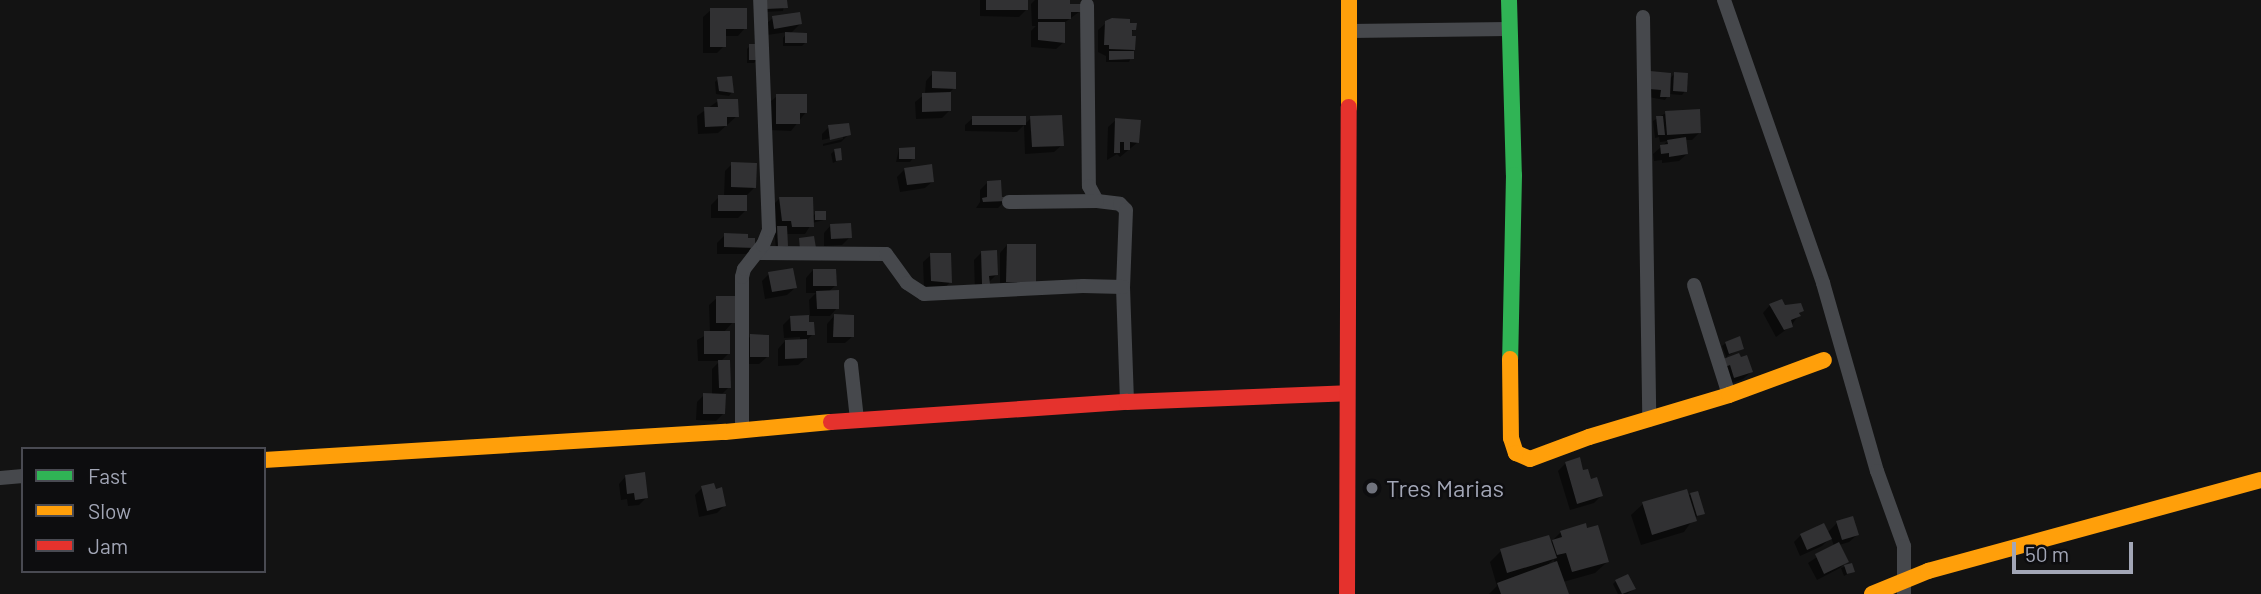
<!DOCTYPE html>
<html>
<head>
<meta charset="utf-8">
<style>
	body { margin:0 }
	#map { position:relative; width:2261px; height:594px; overflow:hidden; background:#131313; font-family:Barlow,sans-serif }
	div>[style] { position:absolute }
	.shadow>* { inset:0; background:#0007 }
	.building>* { inset:0; background:#313133 }
	.street>* { height:14px; margin:-7px; padding:0 7px; transform-origin:7px; border-radius:7px; background:#46484c }
	.fast>* { height:16px; margin:-8px; padding:0 8px; transform-origin:8px; border-radius:8px; background:#30b455 }
	.slow>* { height:16px; margin:-8px; padding:0 8px; transform-origin:8px; border-radius:8px; background:#ff9f0a }
	.jam>* { height:16px; margin:-8px; padding:0 8px; transform-origin:8px; border-radius:8px; background:#e5322d }
	.dots>* { width:19px; height:19px; translate:-50% -50%; box-sizing:border-box; border:4px solid #0d0d0f; border-radius:50% }
	span { translate:-50% -50%; white-space:nowrap; text-align:center; line-height:1.15; -webkit-text-stroke:5px #0d0d0f; paint-order:stroke }
	.poi-label { font-size:24px; color:#a2a6b6 }
	.left { translate:0 -50%; text-align:left }
	.legend { position:absolute; left:21px; top:447px; width:245px; height:126px; box-sizing:border-box; background:#0d0d0f; border:2px solid #494a52; margin:0; padding:9px 12px; list-style:none; font-size:21px; color:#a2a6b6 }
	.legend li { display:flex; align-items:center; gap:14px; height:35px }
	.legend b { width:35px; border:2px solid #494a52 }
	.scale { position:absolute; left:2012px; top:542px; width:121px; height:32px; box-sizing:border-box; border:4px solid #a2a6b6; border-top:0; padding-left:9px; font-size:21px; line-height:24px; white-space:nowrap; color:#a2a6b6; -webkit-text-stroke:5px #0d0d0f; paint-order:stroke }
</style>
</head>
<body>
<div id="map">
	<div class="shadow">
		<i style="clip-path:polygon(785px 0,783px 11px,763px 12px,762px 3px)"></i>
		<i style="clip-path:polygon(980px 0,1027px 0,1027px 9px,1019px 17px,980px 16px)"></i>
		<i style="clip-path:polygon(1035px 0,1069px 0,1069px 6px,1079px 12px,1064px 23px,1064px 42px,1056px 49px,1031px 47px,1031px 31px,1036px 26px,1032px 26px,1031px 4px)"></i>
		<i style="clip-path:polygon(711px 10px,745px 28px,738px 36px,724px 36px,724px 46px,717px 53px,703px 53px,703px 17px)"></i>
		<i style="clip-path:polygon(773px 18px,800px 24px,790px 34px,805px 43px,802px 46px,783px 46px,783px 38px,788px 32px,767px 35px,765px 25px)"></i>
		<i style="clip-path:polygon(1106px 23px,1134px 29px,1130px 34px,1134px 49px,1129px 62px,1106px 62px,1106px 56px,1098px 52px,1098px 30px)"></i>
		<i style="clip-path:polygon(750px 46px,758px 59px,754px 63px,747px 63px,747px 49px)"></i>
		<i style="clip-path:polygon(933px 73px,954px 88px,949px 93px,950px 110px,942px 118px,916px 119px,915px 102px,925px 94px,926px 81px)"></i>
		<i style="clip-path:polygon(1674px 74px,1685px 91px,1682px 95px,1669px 94px,1665px 100px,1643px 96px,1644px 81px,1669px 80px)"></i>
		<i style="clip-path:polygon(718px 79px,732px 92px,729px 96px,716px 94px,715px 82px)"></i>
		<i style="clip-path:polygon(777px 96px,806px 112px,791px 131px,769px 130px,769px 103px)"></i>
		<i style="clip-path:polygon(718px 101px,737px 116px,718px 133px,698px 134px,697px 116px)"></i>
		<i style="clip-path:polygon(1666px 113px,1700px 132px,1692px 140px,1685px 140px,1687px 154px,1679px 161px,1662px 163px,1662px 160px,1654px 161px,1653px 154px,1668px 141px,1660px 142px,1659px 137px,1655px 138px,1653px 121px)"></i>
		<i style="clip-path:polygon(973px 118px,1024px 125px,1031px 118px,1062px 145px,1054px 152px,1025px 154px,1024px 125px,1017px 132px,965px 131px,965px 125px)"></i>
		<i style="clip-path:polygon(1116px 120px,1138px 142px,1120px 157px,1117px 154px,1107px 160px,1108px 127px)"></i>
		<i style="clip-path:polygon(829px 127px,849px 134px,841px 142px,823px 146px,823px 144px,843px 139px,843px 135px,822px 140px,822px 134px)"></i>
		<i style="clip-path:polygon(899px 149px,913px 158px,910px 162px,896px 162px)"></i>
		<i style="clip-path:polygon(835px 150px,841px 159px,833px 163px,831px 154px)"></i>
		<i style="clip-path:polygon(732px 164px,754px 188px,747px 195px,746px 210px,738px 218px,711px 218px,711px 205px,719px 197px,724px 197px,725px 171px)"></i>
		<i style="clip-path:polygon(905px 169px,933px 181px,925px 188px,900px 192px,897px 177px)"></i>
		<i style="clip-path:polygon(987px 183px,1000px 199px,1006px 200px,998px 208px,976px 208px,980px 202px,980px 190px)"></i>
		<i style="clip-path:polygon(779px 199px,812px 217px,816px 213px,824px 220px,812px 223px,805px 234px,785px 234px,786px 246px,776px 249px,772px 206px)"></i>
		<i style="clip-path:polygon(831px 225px,850px 237px,842px 245px,824px 246px,824px 233px)"></i>
		<i style="clip-path:polygon(725px 235px,753px 247px,746px 254px,717px 254px,717px 243px)"></i>
		<i style="clip-path:polygon(1007px 245px,1034px 282px,1000px 289px,1000px 253px)"></i>
		<i style="clip-path:polygon(982px 252px,996px 275px,980px 291px,975px 291px,974px 260px)"></i>
		<i style="clip-path:polygon(931px 255px,950px 282px,943px 290px,924px 287px,923px 262px)"></i>
		<i style="clip-path:polygon(813px 270px,835px 286px,828px 292px,837px 308px,830px 316px,810px 316px,809px 300px,816px 293px,806px 293px,806px 278px)"></i>
		<i style="clip-path:polygon(769px 274px,795px 288px,787px 295px,765px 299px,762px 281px)"></i>
		<i style="clip-path:polygon(717px 298px,733px 322px,723px 333px,728px 354px,720px 362px,729px 387px,720px 396px,724px 413px,716px 421px,696px 420px,697px 402px,704px 395px,712px 395px,712px 369px,720px 361px,698px 361px,697px 340px,710px 333px,709px 305px)"></i>
		<i style="clip-path:polygon(1770px 305px,1784px 307px,1802px 310px,1791px 326px,1776px 337px,1763px 313px)"></i>
		<i style="clip-path:polygon(834px 316px,853px 336px,845px 343px,827px 343px,827px 324px)"></i>
		<i style="clip-path:polygon(791px 317px,813px 334px,805px 342px,806px 358px,798px 365px,778px 366px,778px 349px,785px 341px,800px 341px,800px 337px,784px 338px,783px 325px)"></i>
		<i style="clip-path:polygon(751px 336px,767px 357px,759px 364px,743px 364px,743px 343px)"></i>
		<i style="clip-path:polygon(1726px 343px,1742px 348px,1727px 356px,1728px 359px,1751px 372px,1743px 379px,1727px 385px,1727px 359px,1722px 346px)"></i>
		<i style="clip-path:polygon(1566px 463px,1582px 472px,1601px 496px,1594px 503px,1570px 510px,1558px 471px)"></i>
		<i style="clip-path:polygon(626px 476px,646px 498px,639px 505px,628px 506px,627px 499px,621px 500px,619px 484px)"></i>
		<i style="clip-path:polygon(702px 488px,724px 506px,717px 513px,699px 517px,695px 495px)"></i>
		<i style="clip-path:polygon(1691px 495px,1703px 513px,1694px 518px,1684px 532px,1641px 545px,1631px 515px,1643px 504px)"></i>
		<i style="clip-path:polygon(1837px 523px,1857px 535px,1849px 542px,1839px 545px,1847px 561px,1840px 568px,1817px 580px,1808px 563px,1834px 546px,1831px 537px,1822px 546px,1800px 556px,1794px 542px,1801px 535px,1827px 533px)"></i>
		<i style="clip-path:polygon(evenodd,1561px 532px,1607px 562px,1595px 573px,1563px 582px,1567px 594px,1489px 594px,1497px 586px,1490px 562px,1501px 551px,1550px 543px,1561px 532px,1554px 559px,1555px 564px,1545px 567px,1554px 559px)"></i>
		<i style="clip-path:polygon(1851px 565px,1853px 571px,1844px 576px,1841px 568px)"></i>
		<i style="clip-path:polygon(1616px 581px,1634px 589px,1627px 594px,1618px 594px,1613px 584px)"></i>
	</div>
	<div class="building">
		<i style="clip-path:polygon(765px 0,787px 0,788px 8px,766px 9px)"></i>
		<i style="clip-path:polygon(986px 0,1028px 0,1028px 10px,986px 10px)"></i>
		<i style="clip-path:polygon(1038px 0,1070px 0,1070px 4px,1081px 4px,1081px 12px,1071px 12px,1071px 19px,1038px 19px)"></i>
		<i style="clip-path:polygon(710px 8px,747px 8px,747px 29px,726px 29px,726px 47px,710px 47px)"></i>
		<i style="clip-path:polygon(800px 12px,802px 24px,774px 29px,772px 16px)"></i>
		<i style="clip-path:polygon(1112px 18px,1130px 19px,1130px 23px,1137px 23px,1136px 30px,1132px 30px,1132px 36px,1136px 36px,1135px 50px,1109px 49px,1109px 45px,1104px 45px,1105px 21px)"></i>
		<i style="clip-path:polygon(1038px 22px,1065px 22px,1065px 43px,1038px 40px)"></i>
		<i style="clip-path:polygon(785px 32px,807px 33px,807px 43px,785px 43px)"></i>
		<i style="clip-path:polygon(749px 44px,759px 44px,759px 60px,749px 60px)"></i>
		<i style="clip-path:polygon(1109px 51px,1134px 51px,1134px 59px,1109px 60px)"></i>
		<i style="clip-path:polygon(932px 71px,956px 72px,956px 89px,932px 88px)"></i>
		<i style="clip-path:polygon(1650px 71px,1671px 73px,1670px 97px,1660px 97px,1661px 90px,1649px 89px)"></i>
		<i style="clip-path:polygon(1674px 72px,1688px 73px,1687px 92px,1673px 91px)"></i>
		<i style="clip-path:polygon(732px 76px,734px 93px,719px 91px,717px 77px)"></i>
		<i style="clip-path:polygon(951px 92px,951px 111px,922px 112px,922px 93px)"></i>
		<i style="clip-path:polygon(776px 94px,807px 94px,807px 113px,800px 113px,800px 124px,776px 124px)"></i>
		<i style="clip-path:polygon(717px 99px,738px 99px,739px 117px,727px 117px,727px 126px,705px 127px,704px 107px,718px 107px)"></i>
		<i style="clip-path:polygon(1700px 109px,1701px 133px,1667px 135px,1665px 111px)"></i>
		<i style="clip-path:polygon(1062px 115px,1064px 146px,1032px 147px,1030px 116px)"></i>
		<i style="clip-path:polygon(972px 116px,1026px 116px,1026px 125px,972px 125px)"></i>
		<i style="clip-path:polygon(1656px 116px,1663px 116px,1665px 135px,1658px 135px)"></i>
		<i style="clip-path:polygon(1115px 118px,1141px 120px,1139px 143px,1130px 142px,1130px 150px,1124px 150px,1124px 142px,1120px 142px,1120px 153px,1114px 153px)"></i>
		<i style="clip-path:polygon(849px 123px,851px 135px,830px 140px,828px 125px)"></i>
		<i style="clip-path:polygon(1686px 137px,1688px 154px,1669px 157px,1669px 153px,1661px 154px,1660px 145px,1668px 144px,1667px 140px)"></i>
		<i style="clip-path:polygon(915px 147px,915px 159px,899px 159px,899px 148px)"></i>
		<i style="clip-path:polygon(841px 148px,842px 160px,836px 161px,834px 149px)"></i>
		<i style="clip-path:polygon(731px 162px,757px 163px,756px 188px,731px 187px)"></i>
		<i style="clip-path:polygon(932px 164px,934px 182px,907px 185px,904px 168px)"></i>
		<i style="clip-path:polygon(1001px 180px,1002px 197px,1007px 197px,1007px 201px,983px 202px,982px 198px,987px 197px,987px 181px)"></i>
		<i style="clip-path:polygon(718px 195px,747px 195px,747px 211px,718px 211px)"></i>
		<i style="clip-path:polygon(779px 197px,813px 197px,814px 227px,792px 227px,791px 221px,782px 221px)"></i>
		<i style="clip-path:polygon(815px 211px,826px 211px,826px 220px,815px 220px)"></i>
		<i style="clip-path:polygon(851px 223px,852px 238px,831px 239px,830px 224px)"></i>
		<i style="clip-path:polygon(777px 226px,787px 226px,788px 246px,778px 247px)"></i>
		<i style="clip-path:polygon(724px 233px,748px 234px,748px 238px,755px 238px,755px 248px,724px 247px)"></i>
		<i style="clip-path:polygon(814px 236px,816px 248px,800px 250px,799px 238px)"></i>
		<i style="clip-path:polygon(1007px 244px,1036px 244px,1036px 282px,1006px 282px)"></i>
		<i style="clip-path:polygon(997px 250px,998px 275px,989px 276px,990px 284px,982px 284px,981px 251px)"></i>
		<i style="clip-path:polygon(930px 253px,951px 253px,952px 283px,931px 281px)"></i>
		<i style="clip-path:polygon(793px 268px,797px 288px,772px 292px,768px 272px)"></i>
		<i style="clip-path:polygon(813px 269px,836px 269px,837px 286px,813px 286px)"></i>
		<i style="clip-path:polygon(839px 290px,839px 309px,817px 309px,816px 291px)"></i>
		<i style="clip-path:polygon(716px 296px,735px 296px,735px 323px,716px 323px)"></i>
		<i style="clip-path:polygon(1782px 299px,1785px 305px,1801px 303px,1804px 311px,1799px 313px,1801px 316px,1791px 320px,1793px 327px,1784px 330px,1769px 304px)"></i>
		<i style="clip-path:polygon(834px 314px,854px 315px,854px 337px,833px 337px)"></i>
		<i style="clip-path:polygon(809px 315px,809px 322px,814px 322px,815px 335px,807px 335px,807px 331px,791px 331px,790px 316px)"></i>
		<i style="clip-path:polygon(704px 331px,730px 331px,730px 354px,704px 354px)"></i>
		<i style="clip-path:polygon(750px 334px,769px 335px,769px 357px,750px 357px)"></i>
		<i style="clip-path:polygon(1740px 336px,1744px 349px,1729px 354px,1725px 342px)"></i>
		<i style="clip-path:polygon(807px 339px,807px 358px,785px 359px,785px 340px)"></i>
		<i style="clip-path:polygon(1739px 353px,1741px 357px,1747px 355px,1753px 372px,1734px 378px,1730px 365px,1725px 367px,1723px 359px)"></i>
		<i style="clip-path:polygon(718px 360px,730px 360px,731px 388px,719px 388px)"></i>
		<i style="clip-path:polygon(703px 393px,726px 394px,725px 414px,703px 414px)"></i>
		<i style="clip-path:polygon(1580px 457px,1583px 470px,1588px 469px,1591px 479px,1597px 477px,1603px 496px,1577px 504px,1565px 462px)"></i>
		<i style="clip-path:polygon(645px 472px,648px 498px,635px 500px,634px 493px,627px 494px,625px 475px)"></i>
		<i style="clip-path:polygon(714px 483px,716px 489px,722px 487px,726px 506px,707px 511px,701px 486px)"></i>
		<i style="clip-path:polygon(1687px 489px,1697px 521px,1652px 535px,1642px 502px)"></i>
		<i style="clip-path:polygon(1698px 491px,1705px 514px,1697px 516px,1690px 493px)"></i>
		<i style="clip-path:polygon(1853px 516px,1859px 535px,1842px 540px,1836px 521px)"></i>
		<i style="clip-path:polygon(1586px 523px,1587px 528px,1598px 525px,1609px 562px,1572px 572px,1566px 553px,1557px 555px,1552px 540px,1562px 537px,1560px 531px)"></i>
		<i style="clip-path:polygon(1824px 523px,1832px 539px,1807px 550px,1800px 534px)"></i>
		<i style="clip-path:polygon(1549px 535px,1557px 558px,1507px 573px,1500px 549px)"></i>
		<i style="clip-path:polygon(1839px 542px,1849px 562px,1824px 574px,1815px 554px)"></i>
		<i style="clip-path:polygon(1557px 561px,1569px 594px,1501px 594px,1497px 583px)"></i>
		<i style="clip-path:polygon(1852px 563px,1855px 572px,1847px 574px,1844px 565px)"></i>
		<i style="clip-path:polygon(1628px 574px,1636px 589px,1622px 594px,1615px 580px)"></i>
	</div>
	<div class="street">
		<i style="left:1724px;top:0;width:300px;rotate:70.7deg"></i>
		<i style="left:1823px;top:283px;width:196px;rotate:74deg"></i>
		<i style="left:1877px;top:471px;width:80px;rotate:70.2deg"></i>
		<i style="left:1904px;top:546px;width:48px;rotate:90deg"></i>
		<i style="left:1087px;top:5px;width:181px;rotate:89.4deg"></i>
		<i style="left:1089px;top:186px;width:17px;rotate:62deg"></i>
		<i style="left:1097px;top:201px;width:23px;rotate:7deg"></i>
		<i style="left:1120px;top:204px;width:8px;rotate:45deg"></i>
		<i style="left:1126px;top:210px;width:77px;rotate:92.2deg"></i>
		<i style="left:1123px;top:287px;width:115px;rotate:88deg"></i>
		<i style="left:1643px;top:17px;width:403px;rotate:89.1deg"></i>
		<i style="left:1350px;top:31px;width:158px;rotate:-0.7deg"></i>
		<i style="left:1009px;top:202px;width:88px;rotate:-0.7deg"></i>
		<i style="left:756px;top:253px;width:130px;rotate:0.4deg"></i>
		<i style="left:886px;top:254px;width:36px;rotate:54deg"></i>
		<i style="left:907px;top:283px;width:20px;rotate:33deg"></i>
		<i style="left:924px;top:294px;width:159px;rotate:-2.9deg"></i>
		<i style="left:1083px;top:286px;width:40px;rotate:1.4deg"></i>
		<i style="left:1694px;top:285px;width:115px;rotate:72.3deg"></i>
		<i style="left:851px;top:365px;width:54px;rotate:83.7deg"></i>
		<i style="left:742px;top:431px;width:154px;rotate:-90deg"></i>
		<i style="left:742px;top:277px;width:8px;rotate:-76deg"></i>
		<i style="left:744px;top:269px;width:31px;rotate:-52deg"></i>
		<i style="left:763px;top:245px;width:16px;rotate:-68deg"></i>
		<i style="left:769px;top:230px;width:230px;rotate:-92.2deg"></i>
		<i style="left:0;top:478px;width:23px;rotate:-5deg"></i>
	</div>
	<div class="fast">
		<i style="left:1509px;top:0;width:175px;rotate:88.4deg"></i>
		<i style="left:1514px;top:175px;width:184px;rotate:91.2deg"></i>
	</div>
	<div class="slow">
		<i style="left:1349px;top:107px;width:107px;rotate:-90deg"></i>
		<i style="left:1510px;top:359px;width:79px;rotate:89.3deg"></i>
		<i style="left:1511px;top:438px;width:16px;rotate:72deg"></i>
		<i style="left:1516px;top:453px;width:15px;rotate:23deg"></i>
		<i style="left:1530px;top:459px;width:63px;rotate:-20.4deg"></i>
		<i style="left:1589px;top:437px;width:146px;rotate:-16.7deg"></i>
		<i style="left:1729px;top:395px;width:101px;rotate:-20.2deg"></i>
		<i style="left:264px;top:460px;width:462px;rotate:-3.5deg"></i>
		<i style="left:725px;top:432px;width:106px;rotate:-5.4deg"></i>
		<i style="left:1872px;top:594px;width:61px;rotate:-22.3deg"></i>
		<i style="left:1928px;top:571px;width:345px;rotate:-15.3deg"></i>
	</div>
	<div class="jam">
		<i style="left:831px;top:422px;width:297px;rotate:-3.9deg"></i>
		<i style="left:1127px;top:402px;width:220px;rotate:-2.3deg"></i>
		<i style="left:1347px;top:594px;width:487px;rotate:-89.8deg"></i>
	</div>
	<div class="dots">
		<i style="left:1372px;top:488px;background:#70737d"></i>
	</div>
	<div class="poi-label">
		<span class="left" style="left:1386px;top:488px">Tres Marias</span>
	</div>
	<ul class="legend">
	<li><b style="height:9px;background:#30b455"></b>Fast</li>
	<li><b style="height:9px;background:#ff9f0a"></b>Slow</li>
	<li><b style="height:9px;background:#e5322d"></b>Jam</li>
	</ul>
	<div class="scale">50 m</div>
</div>
</body>
</html>
